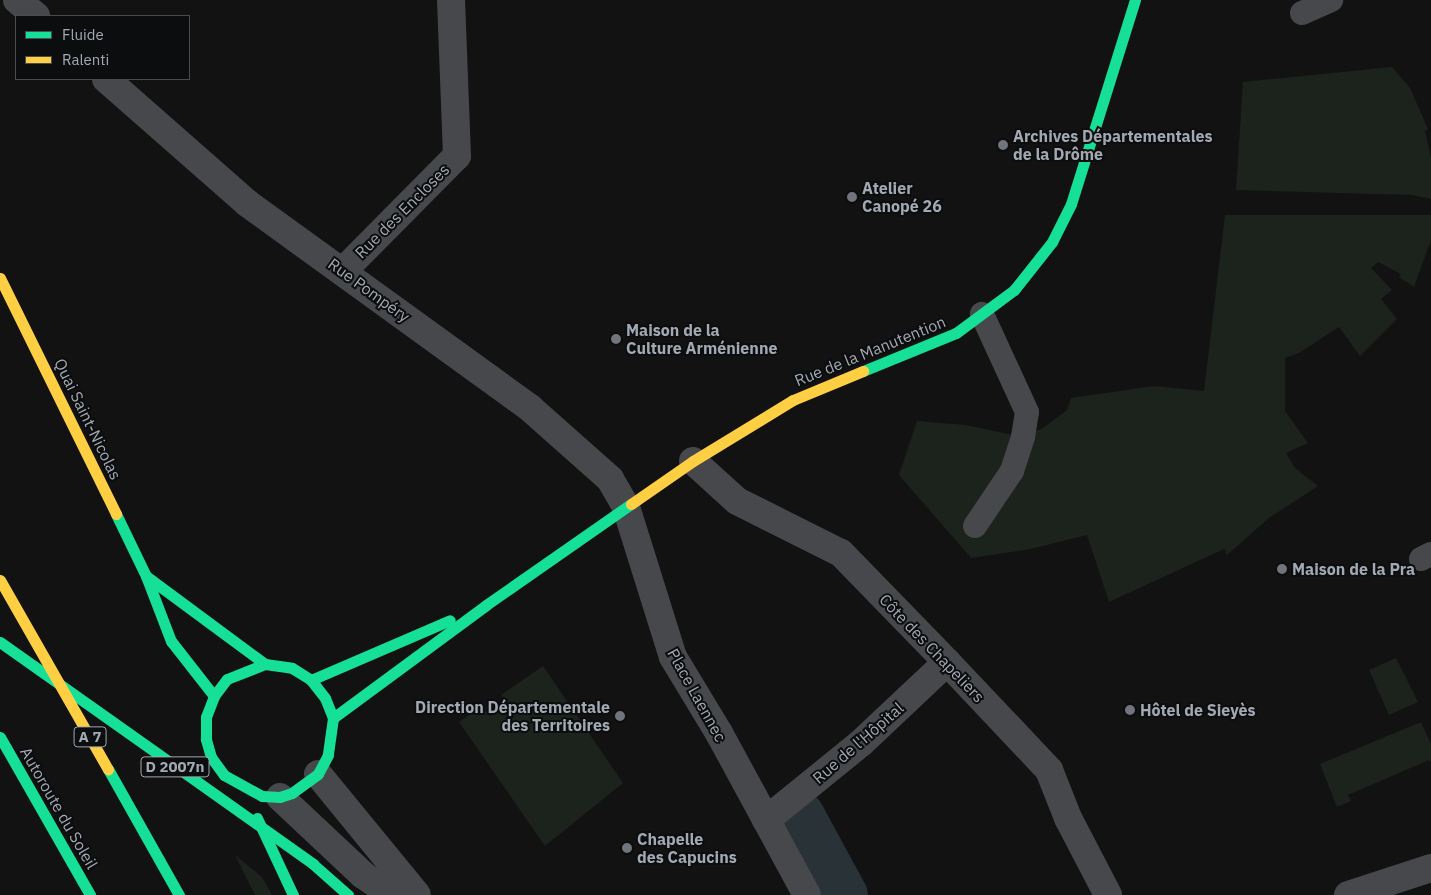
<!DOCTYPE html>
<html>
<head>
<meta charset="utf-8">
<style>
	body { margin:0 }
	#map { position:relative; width:1431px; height:895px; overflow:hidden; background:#121212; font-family:"IBM Plex Sans",sans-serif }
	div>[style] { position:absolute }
	.green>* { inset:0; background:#1c221c }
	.canal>* { height:44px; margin:-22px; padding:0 22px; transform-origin:22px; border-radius:22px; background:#293237 }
	.lane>* { height:24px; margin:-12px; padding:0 12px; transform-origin:12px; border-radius:12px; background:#47484b }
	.street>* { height:28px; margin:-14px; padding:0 14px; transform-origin:14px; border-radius:14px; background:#47484b }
	.fast>* { height:11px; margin:-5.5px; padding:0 5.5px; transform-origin:5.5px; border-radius:5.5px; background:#16e098 }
	.slow>* { height:11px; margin:-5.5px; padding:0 5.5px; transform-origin:5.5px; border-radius:5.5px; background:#ffcf43 }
	.dots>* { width:14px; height:14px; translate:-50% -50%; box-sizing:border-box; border:2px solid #0c0d0e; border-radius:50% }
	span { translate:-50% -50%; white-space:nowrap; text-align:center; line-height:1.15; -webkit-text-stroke:4px #0c0d0e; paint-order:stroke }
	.shield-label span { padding:1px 4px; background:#0c0d0e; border:1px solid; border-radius:4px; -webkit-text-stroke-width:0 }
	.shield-label { font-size:15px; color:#a3a9b3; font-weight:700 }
	.poi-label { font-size:16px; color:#a3a9b3; font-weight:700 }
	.left { translate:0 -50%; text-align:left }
	.right { translate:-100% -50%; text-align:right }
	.street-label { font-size:16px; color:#a3a9b3 }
	.legend { position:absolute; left:15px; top:15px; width:175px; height:65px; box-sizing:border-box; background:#0c0d0e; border:1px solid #484b50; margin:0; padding:6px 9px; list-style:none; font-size:15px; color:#a3a9b3 }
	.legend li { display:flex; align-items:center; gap:10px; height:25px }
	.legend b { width:25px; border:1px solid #484b50 }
</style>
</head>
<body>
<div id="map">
	<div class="green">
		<i style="clip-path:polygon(1392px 67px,1410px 88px,1428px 129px,1425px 131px,1431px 158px,1431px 199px,1412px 195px,1236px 190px,1243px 82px)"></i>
		<i style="clip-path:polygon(1225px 215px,1431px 215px,1431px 240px,1414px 287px,1399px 277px,1401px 274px,1378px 262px,1371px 268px,1392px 290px,1381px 299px,1397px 319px,1360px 356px,1339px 327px,1299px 353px,1285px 358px,1285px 411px,1308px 443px,1286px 453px,1295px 468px,1318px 486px,1269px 518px,1227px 555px,1224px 549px,1109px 602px,1087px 535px,1031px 549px,971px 558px,899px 475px,917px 421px,966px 425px,1023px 437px,1043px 428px,1067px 410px,1071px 398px,1154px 386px,1204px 391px)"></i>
		<i style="clip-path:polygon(1396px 658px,1418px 702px,1389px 715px,1369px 670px)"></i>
		<i style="clip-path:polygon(543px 666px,623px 783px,545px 846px,459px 722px,482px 707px,490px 716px,507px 706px,501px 695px)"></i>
		<i style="clip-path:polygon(1421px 722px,1431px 744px,1431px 763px,1429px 760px,1348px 795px,1351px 801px,1337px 807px,1320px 764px)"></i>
		<i style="clip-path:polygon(235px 855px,262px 877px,272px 895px,255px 895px)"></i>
	</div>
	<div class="canal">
		<i style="left:802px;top:814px;width:92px;rotate:61.5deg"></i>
	</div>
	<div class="lane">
		<i style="left:1302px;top:13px;width:32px;rotate:-24deg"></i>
		<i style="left:975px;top:526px;width:66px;rotate:-56.1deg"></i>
		<i style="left:1012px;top:471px;width:36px;rotate:-72deg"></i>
		<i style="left:1023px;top:437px;width:25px;rotate:-81deg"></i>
		<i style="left:1027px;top:412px;width:108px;rotate:-114.7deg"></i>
		<i style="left:1421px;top:559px;width:11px;rotate:-27deg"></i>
	</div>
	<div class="street">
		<i style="left:17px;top:0;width:25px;rotate:40deg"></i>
		<i style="left:106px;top:79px;width:188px;rotate:41.3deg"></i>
		<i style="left:247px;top:203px;width:349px;rotate:35.9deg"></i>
		<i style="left:530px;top:408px;width:107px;rotate:41.6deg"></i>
		<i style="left:610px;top:479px;width:32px;rotate:60deg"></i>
		<i style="left:626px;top:507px;width:157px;rotate:72.6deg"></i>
		<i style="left:673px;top:657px;width:89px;rotate:58.8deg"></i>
		<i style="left:719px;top:733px;width:184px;rotate:61.5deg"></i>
		<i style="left:343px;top:271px;width:162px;rotate:-45.3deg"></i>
		<i style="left:457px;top:156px;width:156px;rotate:-92.2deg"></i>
		<i style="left:693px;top:461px;width:59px;rotate:42.3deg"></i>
		<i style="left:737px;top:501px;width:116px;rotate:26.6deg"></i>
		<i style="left:841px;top:553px;width:152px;rotate:45.8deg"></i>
		<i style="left:947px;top:662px;width:149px;rotate:46.6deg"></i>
		<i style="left:1049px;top:770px;width:52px;rotate:68.4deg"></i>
		<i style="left:1068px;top:818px;width:87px;rotate:62.5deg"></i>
		<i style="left:318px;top:774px;width:156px;rotate:50.7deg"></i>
		<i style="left:280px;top:797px;width:114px;rotate:43.2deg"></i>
		<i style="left:363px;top:875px;width:36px;rotate:34deg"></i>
		<i style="left:766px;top:820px;width:122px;rotate:-39deg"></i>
		<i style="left:861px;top:743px;width:118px;rotate:-43.3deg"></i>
		<i style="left:1348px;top:895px;width:87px;rotate:-18deg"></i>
	</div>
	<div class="fast">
		<i style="left:863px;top:371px;width:100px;rotate:-22.2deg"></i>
		<i style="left:956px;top:333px;width:72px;rotate:-36.6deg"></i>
		<i style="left:1014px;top:290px;width:61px;rotate:-51.6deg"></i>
		<i style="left:1052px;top:242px;width:42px;rotate:-63.4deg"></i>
		<i style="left:1071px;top:204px;width:214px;rotate:-72.6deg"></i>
		<i style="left:116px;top:514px;width:69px;rotate:64.2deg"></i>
		<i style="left:146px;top:576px;width:70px;rotate:69deg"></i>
		<i style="left:171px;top:641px;width:70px;rotate:52deg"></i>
		<i style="left:146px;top:576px;width:148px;rotate:36.5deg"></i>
		<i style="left:0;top:642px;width:384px;rotate:35.3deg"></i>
		<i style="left:313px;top:864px;width:47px;rotate:41.5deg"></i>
		<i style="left:265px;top:664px;width:27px;rotate:8deg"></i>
		<i style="left:292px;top:668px;width:22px;rotate:32deg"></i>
		<i style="left:311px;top:680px;width:23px;rotate:52deg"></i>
		<i style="left:325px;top:698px;width:22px;rotate:68deg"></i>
		<i style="left:333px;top:718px;width:37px;rotate:98deg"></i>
		<i style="left:328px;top:755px;width:21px;rotate:118deg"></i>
		<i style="left:318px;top:774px;width:32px;rotate:144deg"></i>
		<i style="left:292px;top:793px;width:13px;rotate:162deg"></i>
		<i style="left:280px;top:797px;width:18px;rotate:-177deg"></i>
		<i style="left:262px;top:796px;width:43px;rotate:-151.1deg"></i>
		<i style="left:224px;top:775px;width:22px;rotate:-126deg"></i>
		<i style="left:211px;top:757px;width:19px;rotate:-106deg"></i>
		<i style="left:206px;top:739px;width:22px;rotate:-90deg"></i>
		<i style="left:206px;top:717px;width:22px;rotate:-69deg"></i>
		<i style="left:214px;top:696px;width:21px;rotate:-53deg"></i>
		<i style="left:227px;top:679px;width:41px;rotate:-21.5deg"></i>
		<i style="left:311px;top:680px;width:151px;rotate:-23.3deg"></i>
		<i style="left:333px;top:718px;width:190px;rotate:-36.4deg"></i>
		<i style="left:486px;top:605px;width:177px;rotate:-34.9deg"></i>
		<i style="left:0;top:737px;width:182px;rotate:60.3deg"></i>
		<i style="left:108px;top:769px;width:145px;rotate:60.6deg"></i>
		<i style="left:257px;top:818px;width:85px;rotate:64.9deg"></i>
	</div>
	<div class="slow">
		<i style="left:0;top:278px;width:263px;rotate:63.8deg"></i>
		<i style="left:631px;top:504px;width:75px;rotate:-34.7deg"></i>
		<i style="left:693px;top:461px;width:117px;rotate:-31.4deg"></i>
		<i style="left:793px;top:400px;width:76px;rotate:-22.5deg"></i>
		<i style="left:0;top:580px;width:218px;rotate:60.3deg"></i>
	</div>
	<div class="dots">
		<i style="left:1003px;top:145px;background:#70747b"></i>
		<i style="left:852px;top:197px;background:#70747b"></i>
		<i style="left:616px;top:339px;background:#70747b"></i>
		<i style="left:1282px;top:569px;background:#70747b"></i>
		<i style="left:1130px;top:710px;background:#70747b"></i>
		<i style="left:620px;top:716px;background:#70747b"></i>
		<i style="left:627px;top:848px;background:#70747b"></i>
	</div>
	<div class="shield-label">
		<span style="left:90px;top:737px">A 7</span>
		<span style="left:175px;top:767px">D 2007n</span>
	</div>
	<div class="poi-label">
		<span class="left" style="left:1013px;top:145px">Archives Départementales<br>de la Drôme</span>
		<span class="left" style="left:862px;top:197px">Atelier<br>Canopé 26</span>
		<span class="left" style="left:626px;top:339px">Maison de la<br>Culture Arménienne</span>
		<span class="left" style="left:1292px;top:569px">Maison de la Pra</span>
		<span class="right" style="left:610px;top:716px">Direction Départementale<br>des Territoires</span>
		<span class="left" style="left:1140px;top:710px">Hôtel de Sieyès</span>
		<span class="left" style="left:637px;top:848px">Chapelle<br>des Capucins</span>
	</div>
	<div class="street-label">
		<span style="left:402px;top:211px;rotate:-45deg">Rue des Encloses</span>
		<span style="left:369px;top:290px;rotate:36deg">Rue Pompéry</span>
		<span style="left:870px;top:351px;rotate:-22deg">Rue de la Manutention</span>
		<span style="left:88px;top:419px;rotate:64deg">Quai Saint-Nicolas</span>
		<span style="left:932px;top:648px;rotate:46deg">Côte des Chapeliers</span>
		<span style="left:697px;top:695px;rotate:61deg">Place Laennec</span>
		<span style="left:858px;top:743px;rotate:-41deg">Rue de l'Hôpital</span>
		<span style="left:59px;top:808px;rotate:60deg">Autoroute du Soleil</span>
	</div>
	<ul class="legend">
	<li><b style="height:6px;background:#16e098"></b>Fluide</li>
	<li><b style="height:6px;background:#ffcf43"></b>Ralenti</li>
	</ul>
</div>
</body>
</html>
